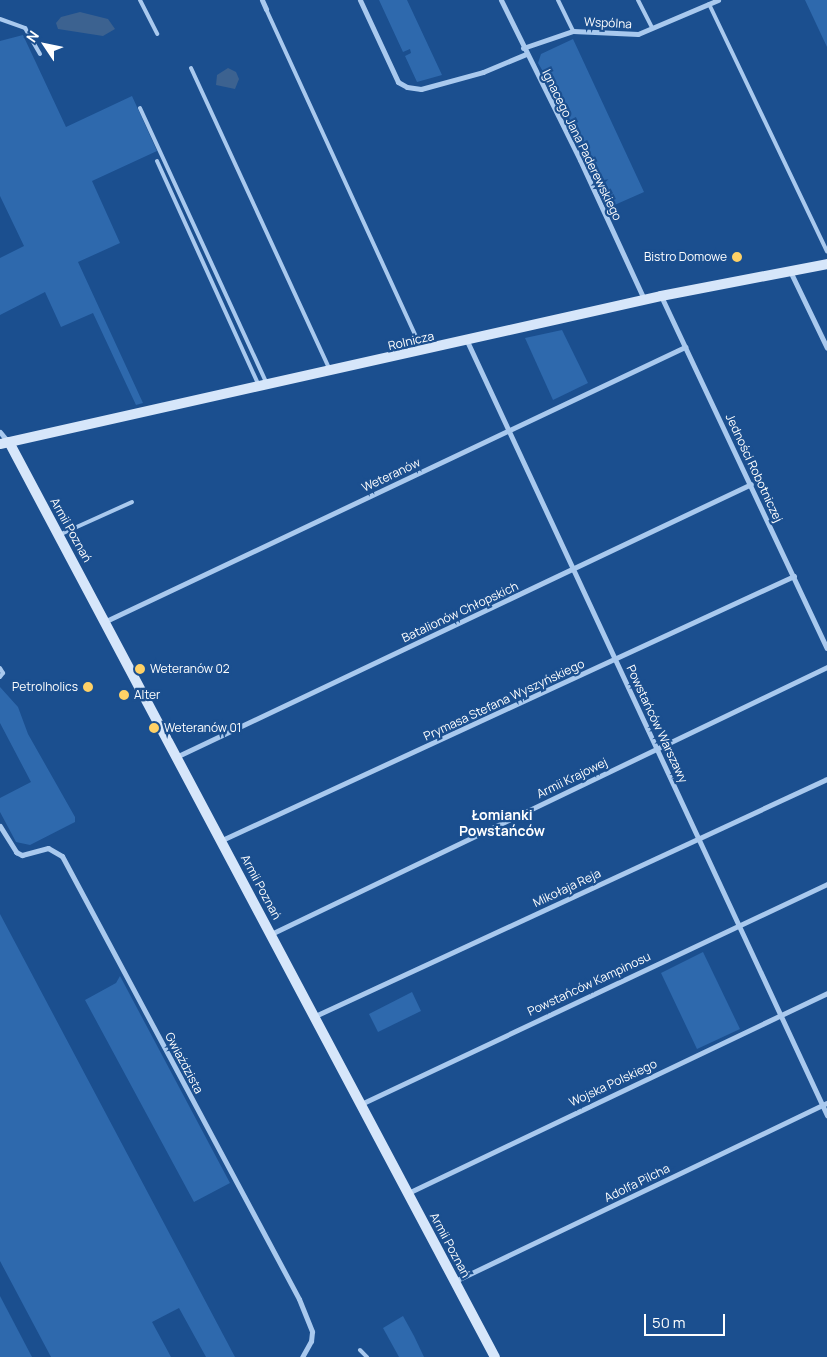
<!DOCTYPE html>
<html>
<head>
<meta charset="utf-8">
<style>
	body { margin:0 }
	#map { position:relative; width:827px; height:1357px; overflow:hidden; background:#1b4f8f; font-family:Manrope,sans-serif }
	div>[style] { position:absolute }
	.green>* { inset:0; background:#2e69ad }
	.water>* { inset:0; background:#3c6290 }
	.lane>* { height:4px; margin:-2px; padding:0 2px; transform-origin:2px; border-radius:2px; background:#a9c9ee }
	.street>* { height:5px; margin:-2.5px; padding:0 2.5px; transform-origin:2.5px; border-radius:2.5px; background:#a9c9ee }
	.secondary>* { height:10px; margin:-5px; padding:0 5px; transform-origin:5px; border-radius:5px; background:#d6e6fa }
	.dots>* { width:14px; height:14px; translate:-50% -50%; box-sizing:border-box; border:2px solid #1b4f8f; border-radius:50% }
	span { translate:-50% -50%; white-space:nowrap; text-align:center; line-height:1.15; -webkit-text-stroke:4.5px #1b4f8f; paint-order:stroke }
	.street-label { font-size:12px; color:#fff }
	.poi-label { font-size:12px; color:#fff }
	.right { translate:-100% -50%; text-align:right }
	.left { translate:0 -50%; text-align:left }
	.neighbourhood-label { font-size:14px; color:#fff; font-weight:700 }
	.north { position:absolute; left:20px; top:20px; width:50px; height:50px; -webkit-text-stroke:4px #1b4f8f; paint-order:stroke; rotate:304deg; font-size:14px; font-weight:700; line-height:20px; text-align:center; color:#fff }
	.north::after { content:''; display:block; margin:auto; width:18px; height:22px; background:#fff; clip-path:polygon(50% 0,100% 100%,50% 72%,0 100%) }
	.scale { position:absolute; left:644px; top:1314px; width:81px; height:22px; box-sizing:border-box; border:2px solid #fff; border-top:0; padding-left:6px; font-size:15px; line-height:18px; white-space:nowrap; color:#fff; -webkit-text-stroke:4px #1b4f8f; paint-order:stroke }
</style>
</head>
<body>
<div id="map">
	<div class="green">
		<i style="clip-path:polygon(379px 0,407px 0,442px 75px,417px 82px,405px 56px,411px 53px,410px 49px,403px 52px)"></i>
		<i style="clip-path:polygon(805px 0,827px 0,827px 47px)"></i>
		<i style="clip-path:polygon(23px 35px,66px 127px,132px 96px,157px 151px,92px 181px,120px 243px,78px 262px,143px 403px,136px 405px,93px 313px,61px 327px,45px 292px,0 315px,0 258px,24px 246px,0 196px,0 41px)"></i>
		<i style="clip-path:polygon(573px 39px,644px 192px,610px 207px,564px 107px,538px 63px,541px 54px)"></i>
		<i style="clip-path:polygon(562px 330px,588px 383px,553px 400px,525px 338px)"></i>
		<i style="clip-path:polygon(0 687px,18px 707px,28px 734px,75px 817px,75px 822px,30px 845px,16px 842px,0 812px,0 798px,31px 782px,0 723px)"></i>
		<i style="clip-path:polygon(0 914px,235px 1357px,206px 1357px,179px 1308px,152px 1322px,171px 1357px,51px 1357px,0 1261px)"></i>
		<i style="clip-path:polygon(703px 952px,740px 1029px,697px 1049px,661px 973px)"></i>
		<i style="clip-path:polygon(120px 976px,230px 1183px,194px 1202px,85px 1000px,116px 983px)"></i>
		<i style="clip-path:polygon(412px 992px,421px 1011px,378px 1032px,369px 1014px)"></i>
		<i style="clip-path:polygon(0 1296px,32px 1357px,0 1357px)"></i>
		<i style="clip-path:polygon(403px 1316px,414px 1336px,424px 1357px,399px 1357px,383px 1328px)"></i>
	</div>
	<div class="water">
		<i style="clip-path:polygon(80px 12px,108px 19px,115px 29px,103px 36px,58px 29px,56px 23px,61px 17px)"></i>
		<i style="clip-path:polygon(228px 68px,236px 72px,239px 79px,235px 89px,216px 85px,217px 75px)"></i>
	</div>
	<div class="lane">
		<i style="left:140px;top:0;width:38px;rotate:63deg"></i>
		<i style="left:558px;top:0;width:34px;rotate:64deg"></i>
		<i style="left:638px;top:0;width:31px;rotate:63deg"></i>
		<i style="left:709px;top:4px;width:274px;rotate:64.5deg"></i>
		<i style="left:266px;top:9px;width:374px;rotate:65.4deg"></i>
		<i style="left:0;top:19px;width:27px;rotate:20deg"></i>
		<i style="left:25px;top:28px;width:30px;rotate:60deg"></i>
		<i style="left:191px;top:68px;width:332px;rotate:65.3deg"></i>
		<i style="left:140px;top:108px;width:304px;rotate:65.3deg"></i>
		<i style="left:157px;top:161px;width:247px;rotate:65.6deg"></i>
		<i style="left:59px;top:535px;width:80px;rotate:-24.3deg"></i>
		<i style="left:0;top:668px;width:6px;rotate:59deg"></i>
		<i style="left:3px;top:673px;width:5px;rotate:127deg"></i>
		<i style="left:360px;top:1350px;width:10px;rotate:45deg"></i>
	</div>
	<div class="street">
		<i style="left:262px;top:0;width:10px;rotate:66deg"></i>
		<i style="left:360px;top:0;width:90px;rotate:65.1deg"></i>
		<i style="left:398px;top:82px;width:10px;rotate:29deg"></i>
		<i style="left:407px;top:87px;width:14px;rotate:8deg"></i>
		<i style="left:421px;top:89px;width:64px;rotate:-15.3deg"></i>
		<i style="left:483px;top:72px;width:47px;rotate:-22.7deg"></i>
		<i style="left:501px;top:0;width:178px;rotate:63.7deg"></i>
		<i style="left:580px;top:160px;width:153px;rotate:65.3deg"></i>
		<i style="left:523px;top:48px;width:53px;rotate:-18.8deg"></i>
		<i style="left:573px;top:31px;width:65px;rotate:2.6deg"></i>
		<i style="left:638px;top:34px;width:87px;rotate:-23deg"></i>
		<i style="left:790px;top:271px;width:85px;rotate:64.3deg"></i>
		<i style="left:661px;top:296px;width:389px;rotate:64.8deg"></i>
		<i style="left:467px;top:341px;width:854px;rotate:65.06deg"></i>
		<i style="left:0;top:432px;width:13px;rotate:51deg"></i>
		<i style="left:106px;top:621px;width:641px;rotate:-25.32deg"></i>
		<i style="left:178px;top:756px;width:634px;rotate:-25.39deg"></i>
		<i style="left:0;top:826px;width:31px;rotate:58deg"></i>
		<i style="left:16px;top:852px;width:7px;rotate:27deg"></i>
		<i style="left:22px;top:855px;width:27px;rotate:-15deg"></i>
		<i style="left:48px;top:848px;width:16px;rotate:30deg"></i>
		<i style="left:62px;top:856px;width:502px;rotate:61.85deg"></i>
		<i style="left:299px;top:1299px;width:35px;rotate:68deg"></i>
		<i style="left:312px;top:1332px;width:9px;rotate:96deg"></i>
		<i style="left:311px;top:1341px;width:18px;rotate:119deg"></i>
		<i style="left:222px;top:840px;width:630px;rotate:-24.78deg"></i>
		<i style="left:271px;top:934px;width:617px;rotate:-25.65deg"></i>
		<i style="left:315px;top:1016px;width:564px;rotate:-24.84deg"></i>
		<i style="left:361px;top:1104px;width:515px;rotate:-25.27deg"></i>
		<i style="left:408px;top:1193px;width:464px;rotate:-25.5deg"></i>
		<i style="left:455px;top:1281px;width:412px;rotate:-25.6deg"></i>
	</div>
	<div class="secondary">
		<i style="left:9px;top:442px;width:1036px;rotate:62.03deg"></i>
		<i style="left:0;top:444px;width:677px;rotate:-12.62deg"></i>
		<i style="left:661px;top:296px;width:169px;rotate:-10.9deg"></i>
	</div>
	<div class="dots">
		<i style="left:737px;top:257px;background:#ffd166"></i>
		<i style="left:140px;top:669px;background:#ffd166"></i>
		<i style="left:88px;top:687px;background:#ffd166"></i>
		<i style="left:124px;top:695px;background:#ffd166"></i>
		<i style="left:154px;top:728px;background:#ffd166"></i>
	</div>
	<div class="street-label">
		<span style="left:608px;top:23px;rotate:3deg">Wspólna</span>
		<span style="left:582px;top:145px;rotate:64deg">Ignacego Jana Paderewskiego</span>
		<span style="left:411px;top:341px;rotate:-13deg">Rolnicza</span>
		<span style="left:754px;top:468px;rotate:65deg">Jedności Robotniczej</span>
		<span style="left:391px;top:475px;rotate:-25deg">Weteranów</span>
		<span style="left:71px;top:530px;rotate:61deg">Armii Poznań</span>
		<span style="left:460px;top:612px;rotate:-25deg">Batalionów Chłopskich</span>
		<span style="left:504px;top:700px;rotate:-25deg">Prymasa Stefana Wyszyńskiego</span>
		<span style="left:657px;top:724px;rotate:65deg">Powstańców Warszawy</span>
		<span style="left:572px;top:778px;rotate:-26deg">Armii Krajowej</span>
		<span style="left:261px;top:887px;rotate:62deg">Armii Poznań</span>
		<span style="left:567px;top:888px;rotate:-25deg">Mikołaja Reja</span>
		<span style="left:589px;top:984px;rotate:-25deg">Powstańców Kampinosu</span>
		<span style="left:184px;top:1063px;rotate:62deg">Gwiaździsta</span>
		<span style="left:613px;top:1083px;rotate:-25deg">Wojska Polskiego</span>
		<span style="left:637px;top:1183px;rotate:-26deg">Adolfa Pilcha</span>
		<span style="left:450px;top:1245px;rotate:62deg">Armii Poznań</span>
	</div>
	<div class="poi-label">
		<span class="right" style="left:727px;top:257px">Bistro Domowe</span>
		<span class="left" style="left:150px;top:669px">Weteranów 02</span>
		<span class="right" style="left:78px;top:687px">Petrolholics</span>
		<span class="left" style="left:134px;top:695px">Alter</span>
		<span class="left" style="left:164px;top:728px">Weteranów 01</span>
	</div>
	<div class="neighbourhood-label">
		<span style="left:502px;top:823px">Łomianki<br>Powstańców</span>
	</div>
	<div class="north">N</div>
	<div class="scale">50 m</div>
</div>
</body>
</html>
